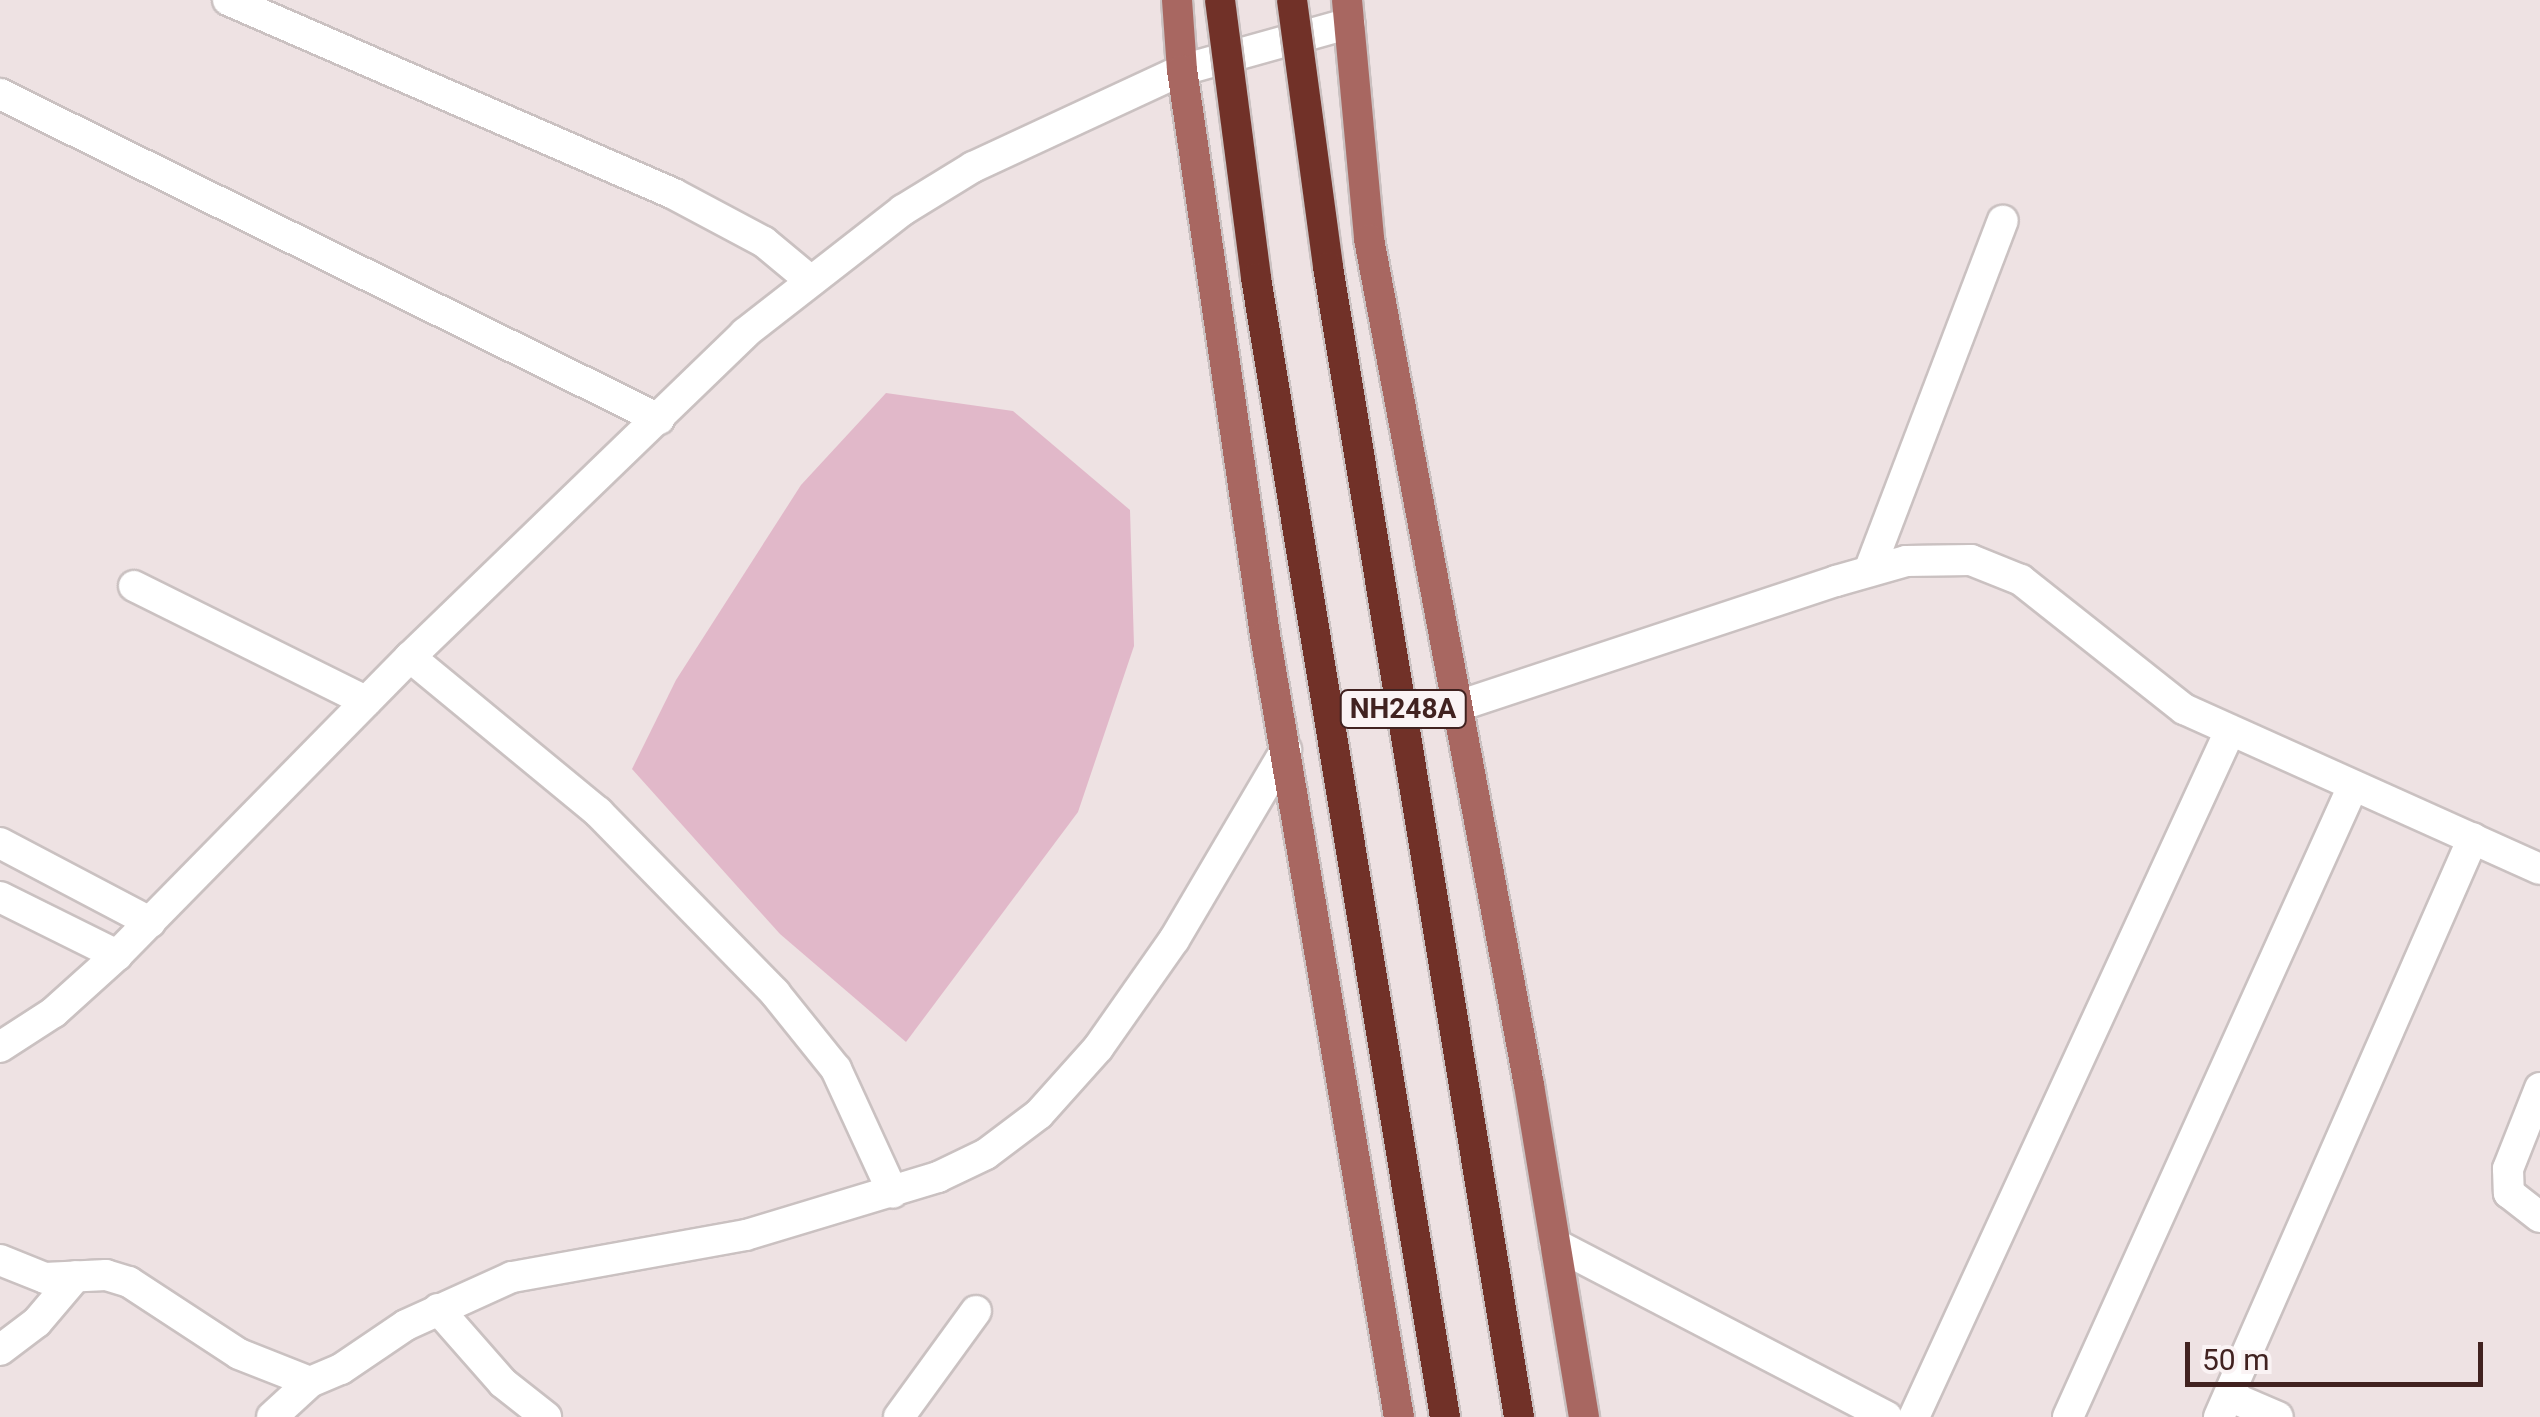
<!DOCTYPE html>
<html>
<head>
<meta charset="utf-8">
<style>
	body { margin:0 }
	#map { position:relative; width:2540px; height:1417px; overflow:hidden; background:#eee2e3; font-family:Roboto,sans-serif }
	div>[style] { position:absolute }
	.green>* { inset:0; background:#e1b8c9 }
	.roads { filter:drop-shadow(2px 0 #cac1c1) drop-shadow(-2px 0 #cac1c1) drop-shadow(0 2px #cac1c1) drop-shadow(0 -2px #cac1c1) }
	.minor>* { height:30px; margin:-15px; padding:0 15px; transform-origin:15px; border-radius:15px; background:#fff }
	.major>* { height:30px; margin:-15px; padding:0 15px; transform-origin:15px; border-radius:15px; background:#a86761 }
	.bridges { filter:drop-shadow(2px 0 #cac1c1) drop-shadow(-2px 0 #cac1c1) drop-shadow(0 2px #cac1c1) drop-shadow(0 -2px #cac1c1) }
	.highway-bridge>* { height:30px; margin:-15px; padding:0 15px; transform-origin:15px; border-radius:15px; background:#713128 }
	span { translate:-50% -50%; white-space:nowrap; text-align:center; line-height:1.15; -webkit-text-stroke:9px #faf3f4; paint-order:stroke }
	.shield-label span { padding:2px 8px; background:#faf3f4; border:2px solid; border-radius:8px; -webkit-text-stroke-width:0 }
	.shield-label { font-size:28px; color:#412220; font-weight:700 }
	.scale { position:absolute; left:2185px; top:1342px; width:298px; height:45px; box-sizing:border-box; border:5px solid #412220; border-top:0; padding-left:12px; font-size:30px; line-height:35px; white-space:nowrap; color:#412220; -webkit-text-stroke:8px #faf3f4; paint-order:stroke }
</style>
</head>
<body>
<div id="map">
	<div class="green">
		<i style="clip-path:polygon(886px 393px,1013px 411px,1130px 510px,1134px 646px,1078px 812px,906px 1042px,780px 934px,632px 769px,676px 680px,801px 485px)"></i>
	</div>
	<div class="roads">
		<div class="minor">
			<i style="left:228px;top:0;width:486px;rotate:23.5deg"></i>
			<i style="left:674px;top:194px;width:102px;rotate:28.1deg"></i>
			<i style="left:764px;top:242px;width:61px;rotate:39.7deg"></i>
			<i style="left:0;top:94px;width:735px;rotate:26.25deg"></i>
			<i style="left:1869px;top:571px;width:375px;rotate:-69.1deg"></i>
			<i style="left:134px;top:586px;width:259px;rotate:26.4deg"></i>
			<i style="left:410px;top:657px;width:244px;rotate:39.5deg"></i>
			<i style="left:598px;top:812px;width:253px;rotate:45.6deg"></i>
			<i style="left:775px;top:993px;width:97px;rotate:51.2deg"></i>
			<i style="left:836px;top:1069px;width:136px;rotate:65.3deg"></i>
			<i style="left:1455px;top:707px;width:401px;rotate:-18.3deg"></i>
			<i style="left:1836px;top:581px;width:73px;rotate:-15.9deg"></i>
			<i style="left:1906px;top:561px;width:65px;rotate:-0.9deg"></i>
			<i style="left:1971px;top:560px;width:54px;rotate:21.8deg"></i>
			<i style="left:2021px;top:580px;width:208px;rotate:38.4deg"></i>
			<i style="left:2184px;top:709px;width:390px;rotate:24.2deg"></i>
			<i style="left:0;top:843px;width:170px;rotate:27.8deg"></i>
			<i style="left:0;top:897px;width:131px;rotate:26.4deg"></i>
			<i style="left:0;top:1047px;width:64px;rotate:-32.9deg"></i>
			<i style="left:54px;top:1012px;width:85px;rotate:-42.1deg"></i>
			<i style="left:117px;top:955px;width:418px;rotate:-45.5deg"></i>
			<i style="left:410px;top:657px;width:466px;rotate:-44deg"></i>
			<i style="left:745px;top:333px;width:200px;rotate:-37.9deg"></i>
			<i style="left:903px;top:210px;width:82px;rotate:-31.6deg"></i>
			<i style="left:973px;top:167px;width:230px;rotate:-24.9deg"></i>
			<i style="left:1182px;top:70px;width:174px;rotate:-15.6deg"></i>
			<i style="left:2540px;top:1088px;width:87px;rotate:111.6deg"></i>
			<i style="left:2508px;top:1169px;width:24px;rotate:88deg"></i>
			<i style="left:2509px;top:1193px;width:39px;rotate:38deg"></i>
			<i style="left:1555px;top:1244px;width:374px;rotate:27.5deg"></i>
			<i style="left:0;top:1260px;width:48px;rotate:21.8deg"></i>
			<i style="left:45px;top:1278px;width:61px;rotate:-2.8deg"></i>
			<i style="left:106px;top:1275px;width:24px;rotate:17deg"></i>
			<i style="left:129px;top:1282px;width:131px;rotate:33.2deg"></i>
			<i style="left:239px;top:1354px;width:76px;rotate:21.5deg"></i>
			<i style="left:310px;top:1382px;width:34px;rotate:-23deg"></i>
			<i style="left:341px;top:1369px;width:78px;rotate:-34.1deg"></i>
			<i style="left:406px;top:1325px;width:116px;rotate:-24.4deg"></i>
			<i style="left:512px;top:1277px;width:238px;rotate:-10.2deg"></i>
			<i style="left:746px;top:1235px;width:201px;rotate:-16.8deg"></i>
			<i style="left:938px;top:1177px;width:53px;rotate:-25.6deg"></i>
			<i style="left:986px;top:1154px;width:66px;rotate:-37deg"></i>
			<i style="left:1039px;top:1114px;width:89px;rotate:-48.2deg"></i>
			<i style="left:1098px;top:1048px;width:132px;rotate:-54.9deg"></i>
			<i style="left:1174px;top:940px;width:221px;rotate:-59.5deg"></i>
			<i style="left:438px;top:1309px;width:98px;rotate:48.7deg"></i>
			<i style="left:503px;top:1383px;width:55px;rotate:38.3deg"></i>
			<i style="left:0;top:1350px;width:46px;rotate:-37.1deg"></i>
			<i style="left:37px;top:1322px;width:60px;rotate:-49.7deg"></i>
			<i style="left:2229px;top:1396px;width:53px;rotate:23.2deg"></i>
			<i style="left:272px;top:1417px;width:52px;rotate:-42.6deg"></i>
			<i style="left:899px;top:1417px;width:131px;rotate:-54deg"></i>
			<i style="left:1914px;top:1417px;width:753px;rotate:-65.27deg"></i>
			<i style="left:2068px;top:1417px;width:692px;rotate:-65.69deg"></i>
			<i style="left:2219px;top:1417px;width:632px;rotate:-66.31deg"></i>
		</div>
		<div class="major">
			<i style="left:1177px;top:0;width:70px;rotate:85.9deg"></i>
			<i style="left:1182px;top:70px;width:571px;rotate:81.64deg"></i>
			<i style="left:1265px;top:635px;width:793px;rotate:80.28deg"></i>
			<i style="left:1347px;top:0;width:240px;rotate:84.7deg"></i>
			<i style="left:1369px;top:239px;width:861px;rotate:79.29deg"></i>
			<i style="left:1529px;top:1085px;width:337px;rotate:80.6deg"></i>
		</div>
	</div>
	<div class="bridges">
		<div class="highway-bridge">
			<i style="left:1220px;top:0;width:280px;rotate:82.6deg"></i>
			<i style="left:1256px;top:278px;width:1155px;rotate:80.58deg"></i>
			<i style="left:1292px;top:0;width:269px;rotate:82.3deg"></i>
			<i style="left:1328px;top:267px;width:1166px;rotate:80.57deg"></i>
		</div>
	</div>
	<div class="shield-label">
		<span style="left:1403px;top:709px">NH248A</span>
	</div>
	<div class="scale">50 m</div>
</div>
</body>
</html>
